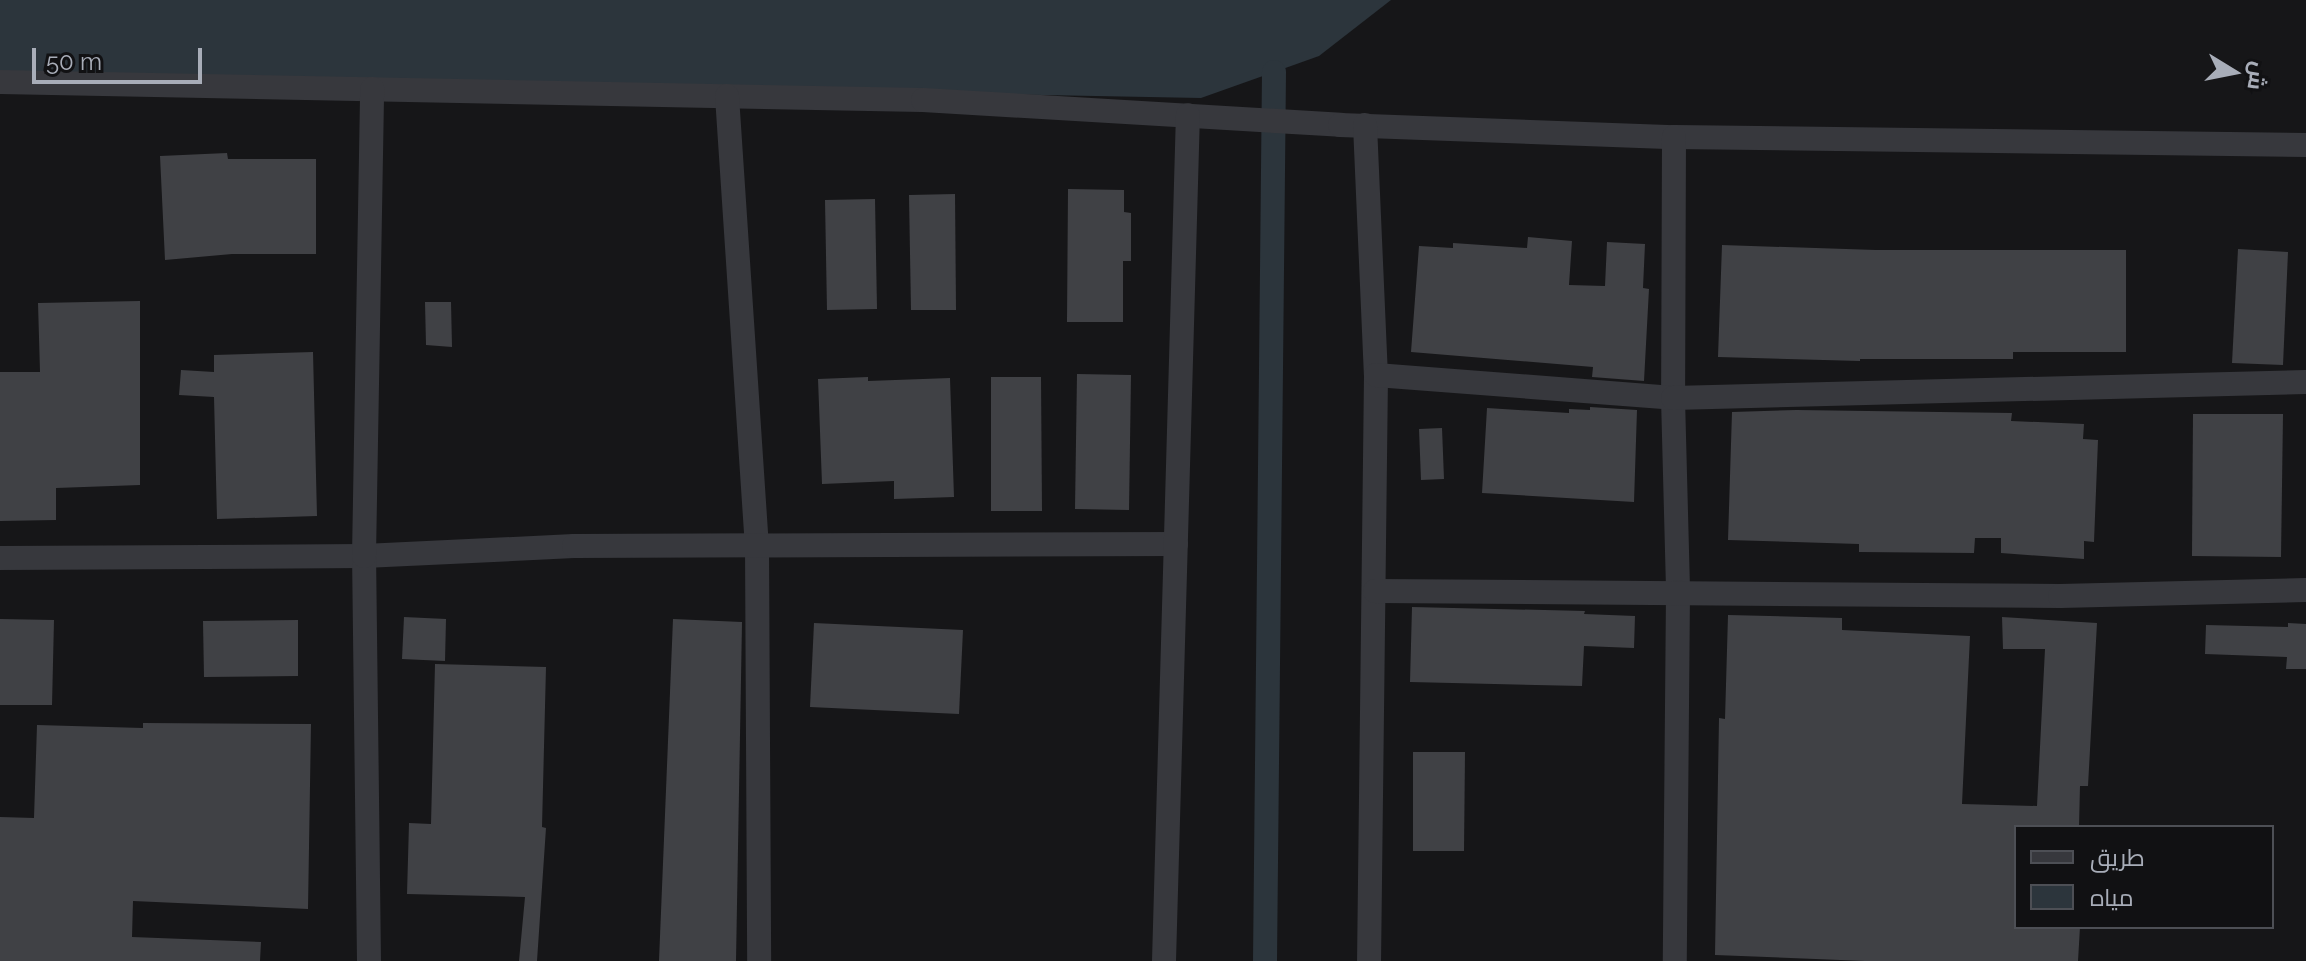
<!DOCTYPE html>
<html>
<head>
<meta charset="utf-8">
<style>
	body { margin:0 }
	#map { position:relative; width:2306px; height:961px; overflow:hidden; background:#161618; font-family:Raleway,Cairo,sans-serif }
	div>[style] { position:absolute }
	.water>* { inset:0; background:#2c353c }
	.canal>* { height:24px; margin:-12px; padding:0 12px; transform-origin:12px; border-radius:12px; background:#2c353c }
	.building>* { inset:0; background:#404145 }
	.minor>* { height:24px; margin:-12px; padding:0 12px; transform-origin:12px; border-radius:12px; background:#37383d }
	span { translate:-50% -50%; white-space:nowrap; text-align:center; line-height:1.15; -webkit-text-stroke:6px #111113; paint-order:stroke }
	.legend { position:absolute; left:2014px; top:825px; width:260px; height:104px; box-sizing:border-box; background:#111113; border:2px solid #4d4f55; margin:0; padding:10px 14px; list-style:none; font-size:24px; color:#a8adb8 }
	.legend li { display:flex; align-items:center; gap:16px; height:40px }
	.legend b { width:40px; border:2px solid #4d4f55 }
	.north { position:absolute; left:2194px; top:32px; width:80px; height:80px; -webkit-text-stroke:6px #111113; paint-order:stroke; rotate:100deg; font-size:22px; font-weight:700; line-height:32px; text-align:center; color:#a8adb8 }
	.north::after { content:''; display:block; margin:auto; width:28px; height:36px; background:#a8adb8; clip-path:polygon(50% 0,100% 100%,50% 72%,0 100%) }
	.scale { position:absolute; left:32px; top:48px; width:170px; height:36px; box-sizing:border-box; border:4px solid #a8adb8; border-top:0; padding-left:10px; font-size:24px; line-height:28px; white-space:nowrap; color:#a8adb8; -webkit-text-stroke:6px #111113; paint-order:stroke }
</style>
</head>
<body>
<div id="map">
	<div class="water">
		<i style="clip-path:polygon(0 0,1391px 0,1319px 56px,1201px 98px,0 76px)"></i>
	</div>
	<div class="canal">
		<i style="left:1265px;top:961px;width:889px;rotate:-89.42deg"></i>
	</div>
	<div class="building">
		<i style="clip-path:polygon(227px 153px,228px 159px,316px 159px,316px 254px,232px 254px,165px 260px,160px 156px)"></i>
		<i style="clip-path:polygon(1068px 189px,1124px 190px,1124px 212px,1131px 213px,1131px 261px,1123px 261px,1123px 322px,1067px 322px)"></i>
		<i style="clip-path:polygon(955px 194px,956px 310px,911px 310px,909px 195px)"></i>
		<i style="clip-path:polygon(875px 199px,877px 309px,827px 310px,825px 200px)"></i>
		<i style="clip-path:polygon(1528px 237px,1572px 241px,1569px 285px,1605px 286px,1607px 242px,1645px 244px,1643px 288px,1649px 289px,1644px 381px,1592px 377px,1593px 367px,1411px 352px,1419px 246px,1453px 248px,1453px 243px,1527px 248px)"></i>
		<i style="clip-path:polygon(1722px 245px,1876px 250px,2126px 250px,2126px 352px,2013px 352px,2013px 359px,1860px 359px,1860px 361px,1718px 357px)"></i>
		<i style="clip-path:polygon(2238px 249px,2288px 252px,2283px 365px,2232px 363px)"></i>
		<i style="clip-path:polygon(140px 301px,140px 485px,56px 488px,56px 520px,0 521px,0 372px,40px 372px,38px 303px)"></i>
		<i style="clip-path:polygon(425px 302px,451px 302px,452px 347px,426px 345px)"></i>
		<i style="clip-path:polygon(313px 352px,317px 516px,217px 519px,214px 397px,179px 395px,181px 370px,214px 372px,214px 355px)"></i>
		<i style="clip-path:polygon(1077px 374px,1131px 375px,1129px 510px,1075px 509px)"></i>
		<i style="clip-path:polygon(868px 377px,868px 381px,950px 378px,954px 497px,894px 499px,894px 481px,822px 484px,818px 379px)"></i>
		<i style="clip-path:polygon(991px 377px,1041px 377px,1042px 511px,991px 511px)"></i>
		<i style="clip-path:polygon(1590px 407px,1637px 410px,1634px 502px,1482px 493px,1487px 408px,1569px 413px,1569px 409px,1590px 410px)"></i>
		<i style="clip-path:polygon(1796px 410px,2012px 413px,2011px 421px,2084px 424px,2083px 439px,2098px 440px,2094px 542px,2084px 541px,2084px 559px,2001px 553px,2001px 538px,1975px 538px,1974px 553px,1859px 552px,1859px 544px,1728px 540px,1732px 412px)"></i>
		<i style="clip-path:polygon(2193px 414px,2283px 414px,2281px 557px,2192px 556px)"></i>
		<i style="clip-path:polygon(1442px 428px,1444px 479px,1421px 480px,1419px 429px)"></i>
		<i style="clip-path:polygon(1412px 607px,1585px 611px,1584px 614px,1635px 616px,1634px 648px,1584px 646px,1582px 686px,1410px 682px)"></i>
		<i style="clip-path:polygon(1728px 615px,1842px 618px,1842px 630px,1970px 636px,1962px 804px,2037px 806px,2045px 649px,2003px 649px,2002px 617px,2097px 623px,2088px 786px,2080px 786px,2079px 827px,2016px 827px,2016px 927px,2080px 927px,2078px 961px,1865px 961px,1715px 955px,1719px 718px,1725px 719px)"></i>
		<i style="clip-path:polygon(404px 617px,446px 619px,445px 661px,402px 659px)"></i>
		<i style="clip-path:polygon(0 619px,54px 620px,52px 705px,0 705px)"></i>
		<i style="clip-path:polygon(673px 619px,742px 622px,736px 961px,659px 961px)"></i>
		<i style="clip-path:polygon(298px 620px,298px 676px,204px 677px,203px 621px)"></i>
		<i style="clip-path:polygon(814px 623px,963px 630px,959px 714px,810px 707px)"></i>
		<i style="clip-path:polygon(2288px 623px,2306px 624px,2306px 669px,2286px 669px,2287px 657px,2205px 654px,2206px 625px,2288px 627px)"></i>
		<i style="clip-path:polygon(435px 664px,546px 667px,542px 827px,546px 828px,537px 961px,519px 961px,525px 897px,407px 894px,409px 823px,431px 824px)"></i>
		<i style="clip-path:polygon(143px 723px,311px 724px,308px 909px,133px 901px,132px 937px,261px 942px,260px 961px,0 961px,0 817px,34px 818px,37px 725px,143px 728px)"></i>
		<i style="clip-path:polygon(1413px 752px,1465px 752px,1464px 851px,1413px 851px)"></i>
	</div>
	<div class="minor">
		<i style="left:0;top:82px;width:923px;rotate:1.12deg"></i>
		<i style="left:923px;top:100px;width:418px;rotate:3.4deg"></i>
		<i style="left:1340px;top:125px;width:334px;rotate:2.1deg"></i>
		<i style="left:1674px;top:137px;width:632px;rotate:0.73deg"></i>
		<i style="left:727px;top:96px;width:452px;rotate:86.2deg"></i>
		<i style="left:757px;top:547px;width:414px;rotate:89.7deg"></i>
		<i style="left:1365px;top:125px;width:250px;rotate:87.5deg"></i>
		<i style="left:1376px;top:375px;width:586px;rotate:90.68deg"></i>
		<i style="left:1674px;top:137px;width:261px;rotate:90.2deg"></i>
		<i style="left:1673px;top:398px;width:194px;rotate:88.5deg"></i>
		<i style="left:1678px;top:592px;width:369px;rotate:90.5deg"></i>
		<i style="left:1376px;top:375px;width:298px;rotate:4.4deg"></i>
		<i style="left:1673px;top:398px;width:633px;rotate:-1.45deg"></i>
		<i style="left:0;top:558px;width:364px;rotate:-0.3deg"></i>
		<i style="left:364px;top:556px;width:210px;rotate:-2.7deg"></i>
		<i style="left:574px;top:546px;width:602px;rotate:-0.19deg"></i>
		<i style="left:1375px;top:591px;width:685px;rotate:0.42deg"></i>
		<i style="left:2060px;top:596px;width:246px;rotate:-1.4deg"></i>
		<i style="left:369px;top:961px;width:405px;rotate:-90.7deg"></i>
		<i style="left:364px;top:556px;width:467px;rotate:-89deg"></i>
		<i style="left:1164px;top:961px;width:846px;rotate:-88.38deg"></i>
	</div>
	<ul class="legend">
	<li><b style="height:10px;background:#37383d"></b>طريق</li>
	<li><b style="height:22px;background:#2c353c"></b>مياه</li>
	</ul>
	<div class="north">ش</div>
	<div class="scale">50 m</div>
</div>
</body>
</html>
